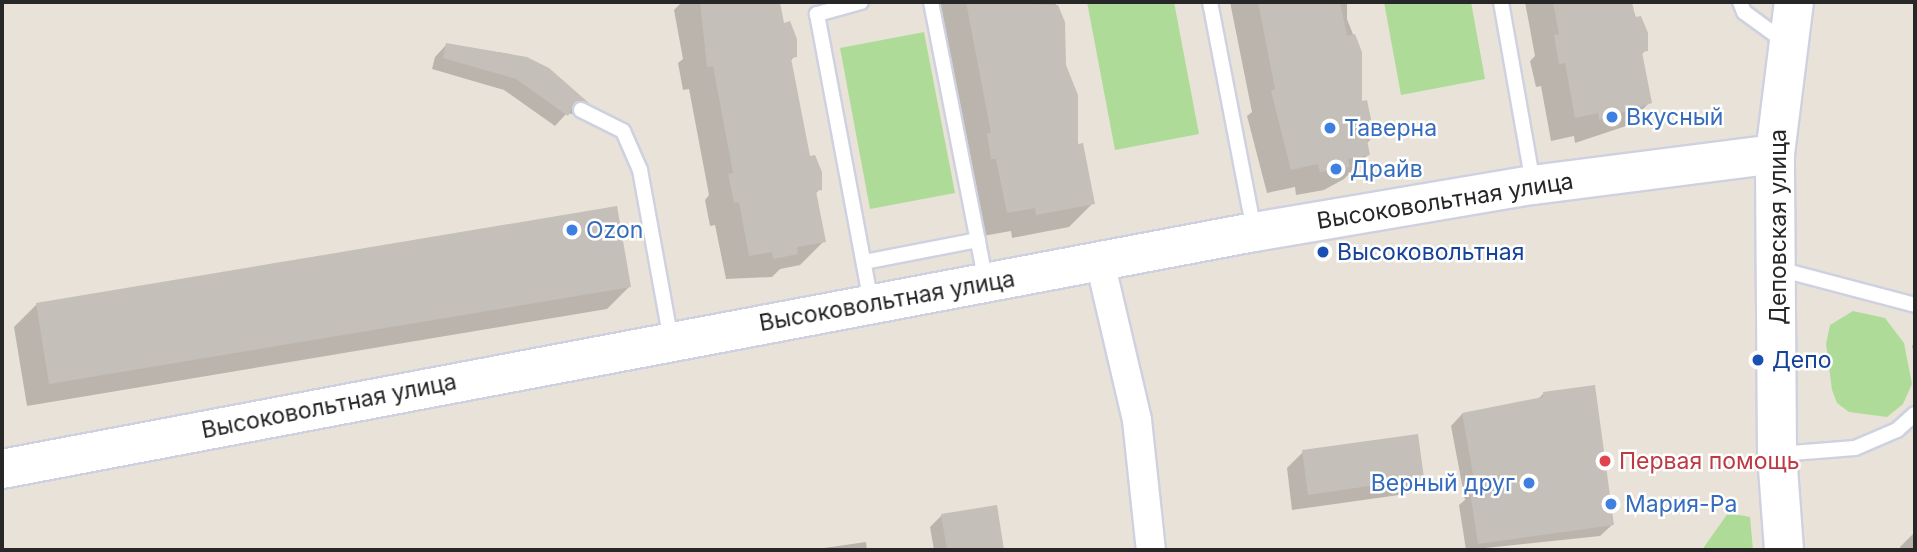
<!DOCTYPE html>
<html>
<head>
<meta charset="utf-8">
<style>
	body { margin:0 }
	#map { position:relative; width:1917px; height:552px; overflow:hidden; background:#e9e2d9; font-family:Inter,sans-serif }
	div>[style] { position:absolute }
	.green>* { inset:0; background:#aedc98 }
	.shadow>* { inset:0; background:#0003 }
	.building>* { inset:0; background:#c4bfb9 }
	.roads { filter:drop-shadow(2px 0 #ced1df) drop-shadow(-2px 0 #ced1df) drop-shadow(0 2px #ced1df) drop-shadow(0 -2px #ced1df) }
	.lane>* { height:14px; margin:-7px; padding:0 7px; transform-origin:7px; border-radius:7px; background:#fff }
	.street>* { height:28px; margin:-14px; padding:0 14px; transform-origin:14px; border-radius:14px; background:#fff }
	.secondary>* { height:38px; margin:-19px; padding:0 19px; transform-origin:19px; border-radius:19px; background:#fff }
	.dots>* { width:19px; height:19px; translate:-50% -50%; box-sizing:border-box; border:4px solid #fff; border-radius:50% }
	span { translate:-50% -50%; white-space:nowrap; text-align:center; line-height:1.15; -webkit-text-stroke:5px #fff; paint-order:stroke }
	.shop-label { font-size:23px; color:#366cbe }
	.left { translate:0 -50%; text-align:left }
	.right { translate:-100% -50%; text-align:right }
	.street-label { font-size:23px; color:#272727 }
	.transit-label { font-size:23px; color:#164399 }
	.health-label { font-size:23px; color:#be3a42 }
	.frame { position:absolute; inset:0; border:4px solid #272727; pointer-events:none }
</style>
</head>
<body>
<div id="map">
	<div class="green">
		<i style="clip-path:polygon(1087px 2px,1174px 2px,1199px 134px,1115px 150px)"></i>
		<i style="clip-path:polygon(1384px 2px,1471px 2px,1485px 79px,1401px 95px)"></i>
		<i style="clip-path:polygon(924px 32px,955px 193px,870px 209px,840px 48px)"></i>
		<i style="clip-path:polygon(1853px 311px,1885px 318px,1904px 343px,1912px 384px,1903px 404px,1887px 417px,1849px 412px,1837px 403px,1832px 390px,1826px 344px,1830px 325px)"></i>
		<i style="clip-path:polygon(1728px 513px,1750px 517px,1753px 550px,1702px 550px)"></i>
	</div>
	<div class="shadow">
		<i style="clip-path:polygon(682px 2px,776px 2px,795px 56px,790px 61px,808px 158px,820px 189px,815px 194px,824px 241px,800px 265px,780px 269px,772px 277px,726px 279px,715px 225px,710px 226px,705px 200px,709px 195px,689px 89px,683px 90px,678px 63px,683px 59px,674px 10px)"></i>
		<i style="clip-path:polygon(936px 2px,1055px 2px,1063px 23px,1064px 65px,1076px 147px,1093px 203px,1069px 227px,1012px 238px,1011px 231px,983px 236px)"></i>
		<i style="clip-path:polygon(1230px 2px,1347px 2px,1347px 19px,1360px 52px,1360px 103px,1373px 137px,1366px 144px,1368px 155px,1344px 179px,1324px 190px,1296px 195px,1295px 187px,1267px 193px,1247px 116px,1252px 112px)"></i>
		<i style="clip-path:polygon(1525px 2px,1631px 2px,1646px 50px,1641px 55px,1650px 102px,1626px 126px,1575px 143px,1574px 136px,1551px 141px,1541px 86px,1536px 87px,1530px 61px,1535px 56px)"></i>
		<i style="clip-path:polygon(446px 45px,510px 54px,548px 70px,588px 104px,577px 115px,567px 113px,555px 126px,504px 90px,432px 69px,435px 57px)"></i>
		<i style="clip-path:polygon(629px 287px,607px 309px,27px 406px,14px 327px,37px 304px)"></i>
		<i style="clip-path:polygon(1915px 342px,1915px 357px,1912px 346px)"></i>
		<i style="clip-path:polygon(1543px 394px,1612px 525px,1600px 536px,1466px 550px,1459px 505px,1465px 500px,1451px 426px,1462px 414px,1537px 400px)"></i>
		<i style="clip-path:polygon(1303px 452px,1422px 478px,1406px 494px,1292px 510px,1287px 468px)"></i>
		<i style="clip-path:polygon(995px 507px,1002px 550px,934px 550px,930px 527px,942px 515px)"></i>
		<i style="clip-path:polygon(1915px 532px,1915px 550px,1901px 550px,1900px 547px)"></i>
		<i style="clip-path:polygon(866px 542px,867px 550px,810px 550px)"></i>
	</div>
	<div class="building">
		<i style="clip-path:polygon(700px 2px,780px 2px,784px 23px,790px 21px,797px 39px,797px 57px,791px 58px,810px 156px,815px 155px,822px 172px,822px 190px,816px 191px,826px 242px,797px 247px,798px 254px,773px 259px,772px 252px,749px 256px,739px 202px,734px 203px,728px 174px,733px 173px,713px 66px,707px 67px)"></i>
		<i style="clip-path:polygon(966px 2px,1058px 5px,1065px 22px,1066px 65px,1078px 95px,1078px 144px,1083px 143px,1095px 204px,1036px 215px,1035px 208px,1007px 213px,996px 159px,991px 159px,987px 133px,991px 133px)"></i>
		<i style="clip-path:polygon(1258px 2px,1340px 2px,1347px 36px,1355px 34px,1362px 52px,1362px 101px,1367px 100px,1375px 138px,1367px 140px,1370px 155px,1348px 159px,1350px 167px,1320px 172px,1318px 164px,1291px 170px,1271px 91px,1275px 89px)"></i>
		<i style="clip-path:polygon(1553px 2px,1632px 2px,1635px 17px,1641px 16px,1648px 33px,1648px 51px,1642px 52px,1652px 103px,1599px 120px,1598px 113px,1575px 118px,1565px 63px,1559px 64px,1554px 35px,1559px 34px)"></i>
		<i style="clip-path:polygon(446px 43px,527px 57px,549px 68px,590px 104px,576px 102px,568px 116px,516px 79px,443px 58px)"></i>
		<i style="clip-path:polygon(617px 206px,631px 287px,49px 384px,36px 303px)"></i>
		<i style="clip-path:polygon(1595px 385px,1614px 525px,1478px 544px,1470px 492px,1476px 491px,1462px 413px,1543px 397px,1543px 392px)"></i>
		<i style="clip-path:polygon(1418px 434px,1424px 478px,1308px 495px,1302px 450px)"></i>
		<i style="clip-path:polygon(997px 505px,1004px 550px,947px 550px,941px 514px)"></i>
	</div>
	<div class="roads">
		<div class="lane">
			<i style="left:861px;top:2px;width:46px;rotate:164.7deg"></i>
			<i style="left:817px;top:14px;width:293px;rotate:79.4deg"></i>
			<i style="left:931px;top:2px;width:285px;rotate:78.9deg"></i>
			<i style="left:1210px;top:2px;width:233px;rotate:79.1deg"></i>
			<i style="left:1501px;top:2px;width:185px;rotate:80deg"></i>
			<i style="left:1740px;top:2px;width:11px;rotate:68deg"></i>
			<i style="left:1744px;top:12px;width:51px;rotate:36.2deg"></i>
			<i style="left:581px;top:110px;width:47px;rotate:26.6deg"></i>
			<i style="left:623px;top:131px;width:43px;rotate:66.4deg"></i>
			<i style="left:640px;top:170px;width:173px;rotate:79.7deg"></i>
			<i style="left:864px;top:262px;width:116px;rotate:-10.9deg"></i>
			<i style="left:1779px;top:269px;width:141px;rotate:14.8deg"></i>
			<i style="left:1779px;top:454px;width:76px;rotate:-4.5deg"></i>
			<i style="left:1855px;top:448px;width:46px;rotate:-23.2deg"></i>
			<i style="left:1897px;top:430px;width:24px;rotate:-42deg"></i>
		</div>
		<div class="street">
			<i style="left:1100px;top:262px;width:162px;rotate:76.8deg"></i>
			<i style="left:1137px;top:420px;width:131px;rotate:83.9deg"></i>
		</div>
		<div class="secondary">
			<i style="left:2px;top:469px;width:1274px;rotate:-10.72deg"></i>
			<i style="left:1254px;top:232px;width:283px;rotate:-9.6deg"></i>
			<i style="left:1533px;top:185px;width:244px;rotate:-7.3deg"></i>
			<i style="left:1784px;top:550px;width:96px;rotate:-94.2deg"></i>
			<i style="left:1777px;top:454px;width:300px;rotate:-90.4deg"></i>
			<i style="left:1775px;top:154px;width:153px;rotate:-82.9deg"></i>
		</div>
	</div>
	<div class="dots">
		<i style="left:1612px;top:117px;background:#3f7fe0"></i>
		<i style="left:1330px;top:128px;background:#3f7fe0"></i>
		<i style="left:1336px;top:169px;background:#3f7fe0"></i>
		<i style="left:572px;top:230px;background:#3f7fe0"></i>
		<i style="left:1323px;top:252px;background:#1a4fb4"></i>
		<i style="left:1758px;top:360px;background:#1a4fb4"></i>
		<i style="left:1605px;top:461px;background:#e0444e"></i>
		<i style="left:1529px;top:483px;background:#3f7fe0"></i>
		<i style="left:1611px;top:504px;background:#3f7fe0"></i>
	</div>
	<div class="shop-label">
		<span class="left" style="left:1626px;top:117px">Вкусный</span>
		<span class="left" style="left:1344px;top:128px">Таверна</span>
		<span class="left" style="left:1350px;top:169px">Драйв</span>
		<span class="left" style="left:586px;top:230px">Ozon</span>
		<span class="right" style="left:1515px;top:483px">Верный друг</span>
		<span class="left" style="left:1625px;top:504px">Мария-Ра</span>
	</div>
	<div class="street-label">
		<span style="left:1445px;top:201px;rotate:-9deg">Высоковольтная улица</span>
		<span style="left:1778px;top:227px;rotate:-90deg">Деповская улица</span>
		<span style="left:887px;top:301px;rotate:-10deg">Высоковольтная улица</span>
		<span style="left:329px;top:406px;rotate:-11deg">Высоковольтная улица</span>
	</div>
	<div class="transit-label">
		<span class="left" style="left:1337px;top:252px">Высоковольтная</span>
		<span class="left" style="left:1772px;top:360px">Депо</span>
	</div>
	<div class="health-label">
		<span class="left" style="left:1619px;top:461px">Первая помощь</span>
	</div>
	<div class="frame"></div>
</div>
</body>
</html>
